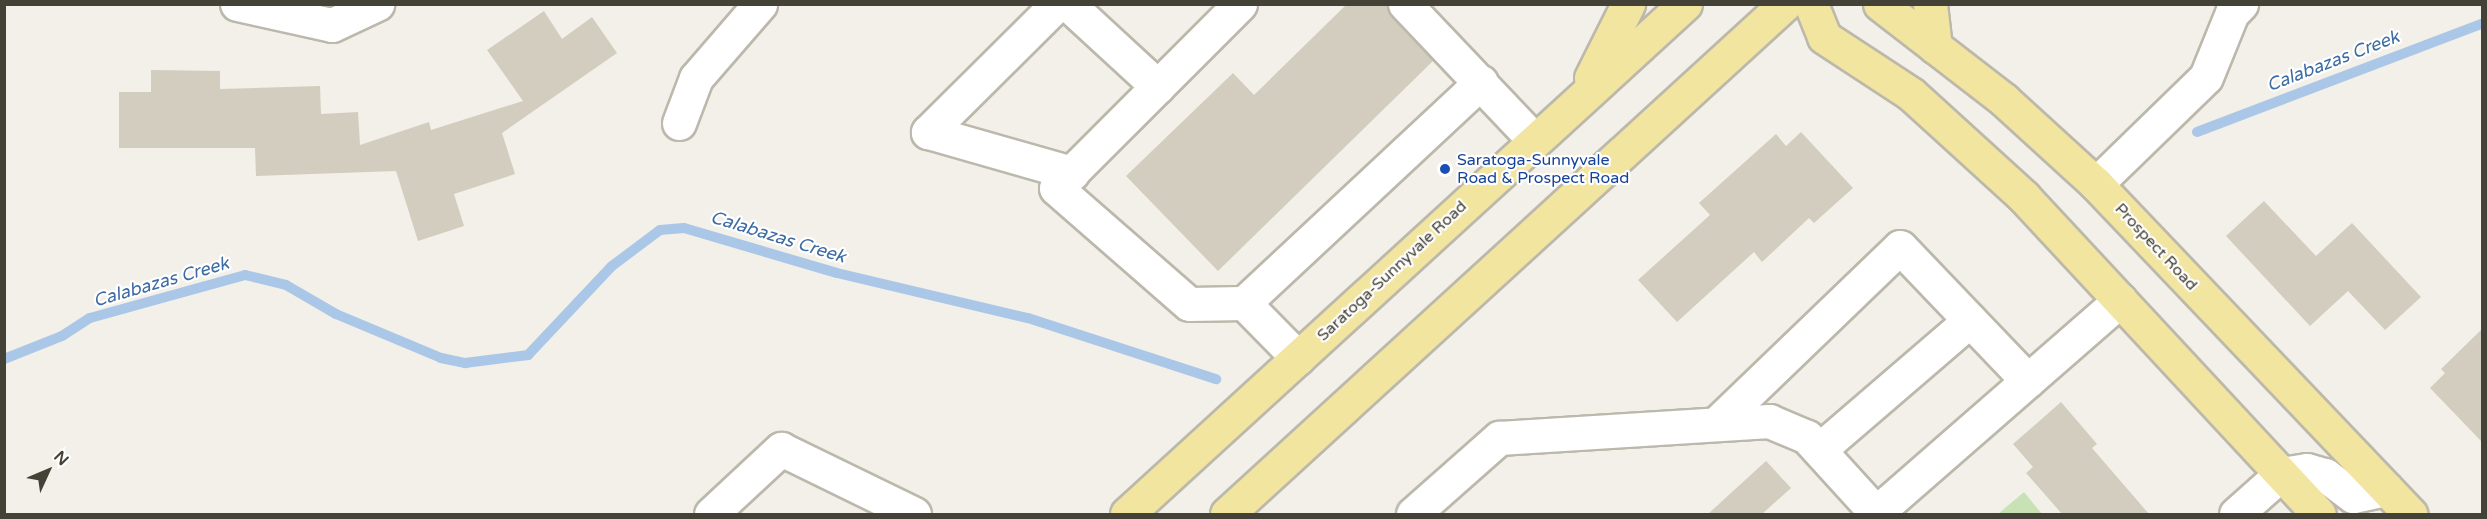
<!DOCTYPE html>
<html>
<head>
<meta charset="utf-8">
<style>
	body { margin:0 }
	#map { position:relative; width:2487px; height:519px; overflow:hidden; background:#f2f0e8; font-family:"Varela Round",sans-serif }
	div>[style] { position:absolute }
	.green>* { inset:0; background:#c8e1b5 }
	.stream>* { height:10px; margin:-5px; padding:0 5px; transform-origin:5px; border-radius:5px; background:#abc7e8 }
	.building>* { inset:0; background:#d2cdbe }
	.roads { filter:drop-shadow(2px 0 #bcb8ab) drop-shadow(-2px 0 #bcb8ab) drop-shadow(0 2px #bcb8ab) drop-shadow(0 -2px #bcb8ab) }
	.minor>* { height:33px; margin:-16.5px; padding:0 16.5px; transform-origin:16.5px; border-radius:16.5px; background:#fff }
	.major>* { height:33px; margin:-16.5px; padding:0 16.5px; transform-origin:16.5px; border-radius:16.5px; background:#f2e5a0 }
	.dots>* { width:16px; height:16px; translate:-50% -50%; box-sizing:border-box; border:3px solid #fff; border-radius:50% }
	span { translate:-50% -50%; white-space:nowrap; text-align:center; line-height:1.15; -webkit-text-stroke:4.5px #fff; paint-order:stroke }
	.transit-label { font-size:16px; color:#164399 }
	.left { translate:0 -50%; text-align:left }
	.street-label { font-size:16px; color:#444137 }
	.water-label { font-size:18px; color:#3d6ba4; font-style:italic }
	.frame { position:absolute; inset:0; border:6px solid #444137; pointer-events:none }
	.north { position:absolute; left:18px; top:441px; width:60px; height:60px; -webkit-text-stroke:4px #fff; paint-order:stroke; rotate:46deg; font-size:16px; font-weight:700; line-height:24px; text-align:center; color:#444137 }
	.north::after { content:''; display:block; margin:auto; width:21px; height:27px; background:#444137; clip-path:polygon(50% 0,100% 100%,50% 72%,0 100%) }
</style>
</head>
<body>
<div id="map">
	<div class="green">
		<i style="clip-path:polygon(2024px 492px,2042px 514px,1998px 514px)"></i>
	</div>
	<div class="stream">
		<i style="left:2197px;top:132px;width:305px;rotate:-20.8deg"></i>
		<i style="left:4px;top:359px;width:62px;rotate:-21.6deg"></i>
		<i style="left:62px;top:336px;width:33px;rotate:-33deg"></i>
		<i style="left:90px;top:318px;width:161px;rotate:-15.5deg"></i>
		<i style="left:245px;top:275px;width:42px;rotate:13.7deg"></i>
		<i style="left:286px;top:285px;width:58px;rotate:30.1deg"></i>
		<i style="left:336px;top:314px;width:114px;rotate:22.7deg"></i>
		<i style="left:441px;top:358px;width:25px;rotate:12deg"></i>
		<i style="left:465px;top:363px;width:64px;rotate:-7.2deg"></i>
		<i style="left:528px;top:355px;width:122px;rotate:-46.7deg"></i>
		<i style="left:612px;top:266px;width:60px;rotate:-36.9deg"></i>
		<i style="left:660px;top:230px;width:24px;rotate:-5deg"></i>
		<i style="left:684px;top:228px;width:159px;rotate:16.4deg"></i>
		<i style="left:837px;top:273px;width:196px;rotate:13.3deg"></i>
		<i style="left:1028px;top:318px;width:198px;rotate:18deg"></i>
	</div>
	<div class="building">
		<i style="clip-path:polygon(1347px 4px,1387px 4px,1391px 17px,1433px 61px,1218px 271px,1126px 176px,1233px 73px,1254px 95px)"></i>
		<i style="clip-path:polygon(544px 11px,562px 39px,592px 17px,617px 53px,502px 133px,515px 174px,454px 194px,464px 226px,418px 241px,396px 171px,256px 176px,255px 148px,119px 148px,119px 92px,151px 92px,151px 70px,220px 71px,220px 89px,320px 86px,321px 114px,358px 112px,360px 145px,429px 122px,431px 130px,523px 101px,487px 50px)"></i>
		<i style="clip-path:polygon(1801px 132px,1853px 188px,1814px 223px,1809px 218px,1762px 262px,1754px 252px,1677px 322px,1638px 280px,1710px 215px,1699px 203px,1776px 134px,1786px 146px)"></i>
		<i style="clip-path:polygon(2264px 201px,2316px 256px,2352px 223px,2421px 297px,2385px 330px,2348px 291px,2310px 326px,2226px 236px)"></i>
		<i style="clip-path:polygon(2482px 329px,2482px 442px,2430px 388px,2445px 373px,2441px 369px)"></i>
		<i style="clip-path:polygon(2061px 402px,2097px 444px,2092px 448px,2149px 514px,2062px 514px,2026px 473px,2033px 467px,2013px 444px)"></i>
		<i style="clip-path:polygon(1766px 461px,1791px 488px,1762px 514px,1708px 514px)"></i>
	</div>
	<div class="roads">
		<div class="minor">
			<i style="left:237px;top:4px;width:97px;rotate:12.5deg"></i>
			<i style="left:332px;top:25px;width:50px;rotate:-25deg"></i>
			<i style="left:1057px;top:4px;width:182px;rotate:135.2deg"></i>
			<i style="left:928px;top:132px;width:150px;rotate:15.9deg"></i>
			<i style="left:1068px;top:4px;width:122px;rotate:42.7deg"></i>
			<i style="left:1240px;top:4px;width:260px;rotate:135deg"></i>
			<i style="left:1056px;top:188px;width:176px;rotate:41.1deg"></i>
			<i style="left:1189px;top:304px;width:55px;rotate:-1deg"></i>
			<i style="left:1244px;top:303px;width:77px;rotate:45.5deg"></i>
			<i style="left:1405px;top:4px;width:186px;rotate:46.5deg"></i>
			<i style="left:679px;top:123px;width:48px;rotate:-69.3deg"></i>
			<i style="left:696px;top:78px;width:98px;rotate:-49.1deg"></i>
			<i style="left:2096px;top:184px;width:153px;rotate:-44.2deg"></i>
			<i style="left:2206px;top:77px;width:69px;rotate:-67.9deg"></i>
			<i style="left:2232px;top:13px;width:13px;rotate:-45deg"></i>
			<i style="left:1244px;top:303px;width:324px;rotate:-43deg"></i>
			<i style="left:1716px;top:424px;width:255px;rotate:-43.9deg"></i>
			<i style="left:1900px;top:247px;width:185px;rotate:46.3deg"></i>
			<i style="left:1819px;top:450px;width:199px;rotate:-40.7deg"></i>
			<i style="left:1876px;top:513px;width:324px;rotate:-41.1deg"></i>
			<i style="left:711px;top:514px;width:96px;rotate:-42.9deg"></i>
			<i style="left:781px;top:449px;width:148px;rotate:26deg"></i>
			<i style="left:1413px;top:514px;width:115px;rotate:-41.5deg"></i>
			<i style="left:1499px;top:438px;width:271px;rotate:-3.6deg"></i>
			<i style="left:1769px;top:421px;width:41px;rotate:22.8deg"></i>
			<i style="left:1807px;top:437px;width:104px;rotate:47.7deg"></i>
			<i style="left:2236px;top:514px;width:60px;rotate:-41.6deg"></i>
			<i style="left:2281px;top:474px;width:26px;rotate:-9deg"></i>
			<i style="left:2307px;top:470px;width:19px;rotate:16deg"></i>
			<i style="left:2325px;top:475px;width:35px;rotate:37deg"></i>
			<i style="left:2353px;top:496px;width:34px;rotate:-12deg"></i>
		</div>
		<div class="major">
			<i style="left:1811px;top:4px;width:35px;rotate:68deg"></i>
			<i style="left:1824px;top:37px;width:104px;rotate:33.2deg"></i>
			<i style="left:1911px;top:94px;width:153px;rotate:42.3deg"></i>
			<i style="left:2024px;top:197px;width:433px;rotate:47.1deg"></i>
			<i style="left:1880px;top:4px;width:157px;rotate:37.7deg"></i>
			<i style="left:2004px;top:100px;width:125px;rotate:42.4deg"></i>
			<i style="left:2096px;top:184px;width:456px;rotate:46.4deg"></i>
			<i style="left:1930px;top:4px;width:43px;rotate:83.4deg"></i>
			<i style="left:1591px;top:78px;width:83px;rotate:-63.4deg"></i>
			<i style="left:1127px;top:514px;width:756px;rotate:-42.43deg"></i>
			<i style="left:1227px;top:514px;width:756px;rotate:-42.43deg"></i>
		</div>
	</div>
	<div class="dots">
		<i style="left:1445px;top:169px;background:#1a4fb4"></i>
	</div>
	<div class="transit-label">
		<span class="left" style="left:1457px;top:169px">Saratoga-Sunnyvale<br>Road &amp; Prospect Road</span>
	</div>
	<div class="street-label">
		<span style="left:2156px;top:247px;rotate:47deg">Prospect Road</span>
		<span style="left:1392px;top:271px;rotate:-43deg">Saratoga-Sunnyvale Road</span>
	</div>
	<div class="water-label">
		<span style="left:2333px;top:61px;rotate:-21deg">Calabazas Creek</span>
		<span style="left:778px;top:237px;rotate:17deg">Calabazas Creek</span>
		<span style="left:161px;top:282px;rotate:-16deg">Calabazas Creek</span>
	</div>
	<div class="frame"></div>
	<div class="north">N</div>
</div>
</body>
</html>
